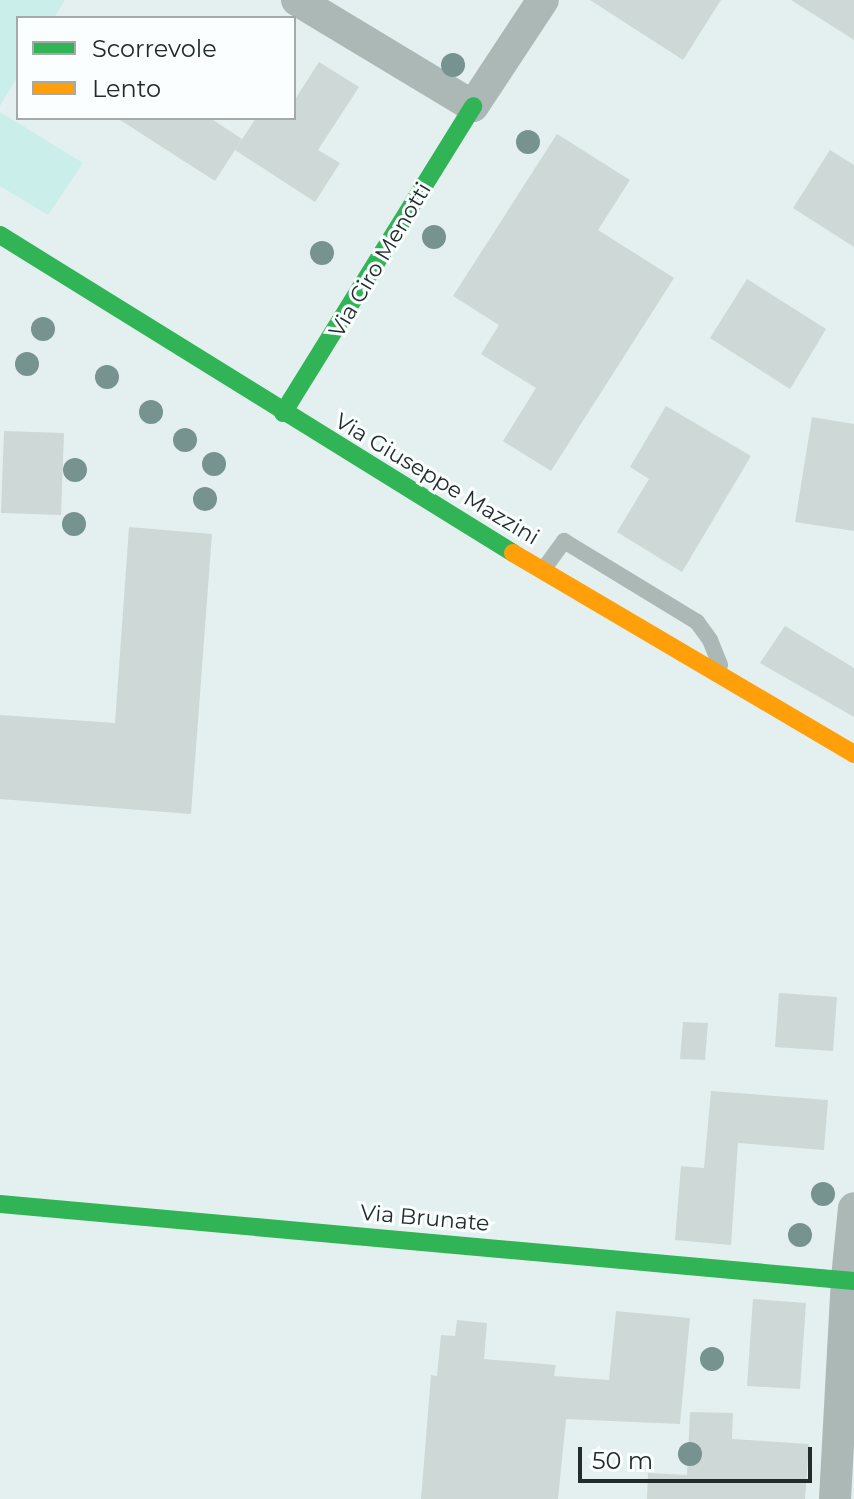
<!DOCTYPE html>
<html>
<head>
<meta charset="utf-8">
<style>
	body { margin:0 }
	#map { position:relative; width:854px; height:1499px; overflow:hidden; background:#e4f0ef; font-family:Montserrat,sans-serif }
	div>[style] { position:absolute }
	.green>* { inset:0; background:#caeeea }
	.building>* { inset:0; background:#ced8d6 }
	.lane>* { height:16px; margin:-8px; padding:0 8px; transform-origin:8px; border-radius:8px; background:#abb8b6 }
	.street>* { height:32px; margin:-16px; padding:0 16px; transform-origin:16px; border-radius:16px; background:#abb8b6 }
	.fast>* { height:18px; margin:-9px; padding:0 9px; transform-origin:9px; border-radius:9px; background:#30b455 }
	.slow>* { height:18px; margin:-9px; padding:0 9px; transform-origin:9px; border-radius:9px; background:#ff9f0a }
	.trees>* { width:24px; height:24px; margin:-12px; border-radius:50%; background:#769390 }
	span { translate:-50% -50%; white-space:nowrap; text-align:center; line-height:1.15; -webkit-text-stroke:6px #fafefe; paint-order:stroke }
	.street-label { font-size:22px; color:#232c2b }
	.legend { position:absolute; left:16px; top:16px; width:280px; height:104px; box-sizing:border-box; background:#fafefe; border:2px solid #a4aaaa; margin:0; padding:10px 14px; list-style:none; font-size:24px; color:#232c2b }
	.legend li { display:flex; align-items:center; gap:16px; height:40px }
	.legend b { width:40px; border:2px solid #a4aaaa }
	.scale { position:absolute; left:578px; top:1447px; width:234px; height:36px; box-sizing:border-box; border:4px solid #232c2b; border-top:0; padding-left:10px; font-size:24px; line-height:28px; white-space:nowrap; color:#232c2b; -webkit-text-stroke:6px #fafefe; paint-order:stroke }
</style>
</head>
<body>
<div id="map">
	<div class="green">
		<i style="clip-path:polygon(0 0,65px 0,54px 18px,18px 18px,18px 76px,0 106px)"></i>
		<i style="clip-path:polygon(0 112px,83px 163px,48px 215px,0 186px)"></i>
	</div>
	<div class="building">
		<i style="clip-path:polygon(590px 0,721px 0,683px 60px)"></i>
		<i style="clip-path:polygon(791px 0,854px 0,854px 40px)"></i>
		<i style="clip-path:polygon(319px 62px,359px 87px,318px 150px,340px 163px,315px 202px,235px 150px,256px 118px,294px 118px,294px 101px)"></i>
		<i style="clip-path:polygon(117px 118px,210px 118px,242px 139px,215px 181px)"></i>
		<i style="clip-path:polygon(557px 134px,630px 180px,598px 230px,674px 278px,551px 471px,503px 441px,536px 388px,481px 354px,499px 325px,453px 296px)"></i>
		<i style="clip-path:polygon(830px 150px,854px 165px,854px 247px,793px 208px)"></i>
		<i style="clip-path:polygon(747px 279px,826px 329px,790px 389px,710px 338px)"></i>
		<i style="clip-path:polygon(666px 406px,751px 456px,682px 572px,617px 532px,649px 479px,630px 467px)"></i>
		<i style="clip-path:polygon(812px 417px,854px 424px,854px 531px,795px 522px)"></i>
		<i style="clip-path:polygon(4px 431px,64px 433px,61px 515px,1px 513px)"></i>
		<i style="clip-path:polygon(129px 527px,212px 534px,191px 814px,0 799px,0 715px,115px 723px)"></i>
		<i style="clip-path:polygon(785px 626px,854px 668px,854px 717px,760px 663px)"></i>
		<i style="clip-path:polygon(779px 993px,837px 997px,833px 1051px,775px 1047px)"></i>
		<i style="clip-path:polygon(683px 1022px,708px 1023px,705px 1060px,680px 1059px)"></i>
		<i style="clip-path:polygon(711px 1091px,828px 1100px,824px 1150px,738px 1143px,731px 1245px,675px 1240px,681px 1166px,704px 1168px)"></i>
		<i style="clip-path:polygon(753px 1299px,806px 1303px,800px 1389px,747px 1386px)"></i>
		<i style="clip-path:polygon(616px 1311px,690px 1318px,680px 1424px,566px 1419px,558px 1499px,421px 1499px,431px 1375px,437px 1376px,441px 1335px,455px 1336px,457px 1320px,487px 1323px,484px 1359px,556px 1365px,554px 1376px,609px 1380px)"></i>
		<i style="clip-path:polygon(690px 1412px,733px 1413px,732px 1439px,809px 1444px,805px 1499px,647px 1499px,648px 1473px,687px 1475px)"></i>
	</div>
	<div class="lane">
		<i style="left:543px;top:570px;width:36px;rotate:-54deg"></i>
		<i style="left:564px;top:541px;width:156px;rotate:31.3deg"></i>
		<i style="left:697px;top:622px;width:22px;rotate:54deg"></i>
		<i style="left:710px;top:640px;width:27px;rotate:68deg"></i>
	</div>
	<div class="street">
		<i style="left:297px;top:0;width:205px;rotate:31.1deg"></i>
		<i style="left:473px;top:106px;width:127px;rotate:-56.6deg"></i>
		<i style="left:835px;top:1499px;width:221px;rotate:-86.9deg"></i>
		<i style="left:847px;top:1278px;width:70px;rotate:-84.3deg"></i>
	</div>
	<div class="fast">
		<i style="left:0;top:235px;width:604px;rotate:31.79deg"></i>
		<i style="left:283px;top:413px;width:361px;rotate:-58.2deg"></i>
		<i style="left:0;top:1204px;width:857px;rotate:5.15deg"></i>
	</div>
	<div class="slow">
		<i style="left:513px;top:553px;width:396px;rotate:30.5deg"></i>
	</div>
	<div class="trees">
		<i style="left:453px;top:65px"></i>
		<i style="left:528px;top:142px"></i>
		<i style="left:434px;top:237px"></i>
		<i style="left:322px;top:253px"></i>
		<i style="left:43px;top:329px"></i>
		<i style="left:27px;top:364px"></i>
		<i style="left:107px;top:377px"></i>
		<i style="left:151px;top:412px"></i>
		<i style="left:185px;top:440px"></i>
		<i style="left:214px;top:464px"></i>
		<i style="left:75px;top:470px"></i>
		<i style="left:205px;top:499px"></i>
		<i style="left:74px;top:524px"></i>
		<i style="left:823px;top:1194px"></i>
		<i style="left:800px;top:1235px"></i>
		<i style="left:712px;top:1359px"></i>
		<i style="left:690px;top:1454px"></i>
	</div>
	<div class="street-label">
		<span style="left:380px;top:260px;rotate:-59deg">Via Ciro Menotti</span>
		<span style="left:437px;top:479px;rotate:31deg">Via Giuseppe Mazzini</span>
		<span style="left:425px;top:1218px;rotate:5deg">Via Brunate</span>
	</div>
	<ul class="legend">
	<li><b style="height:10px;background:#30b455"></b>Scorrevole</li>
	<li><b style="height:10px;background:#ff9f0a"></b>Lento</li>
	</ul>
	<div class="scale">50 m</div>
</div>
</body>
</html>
